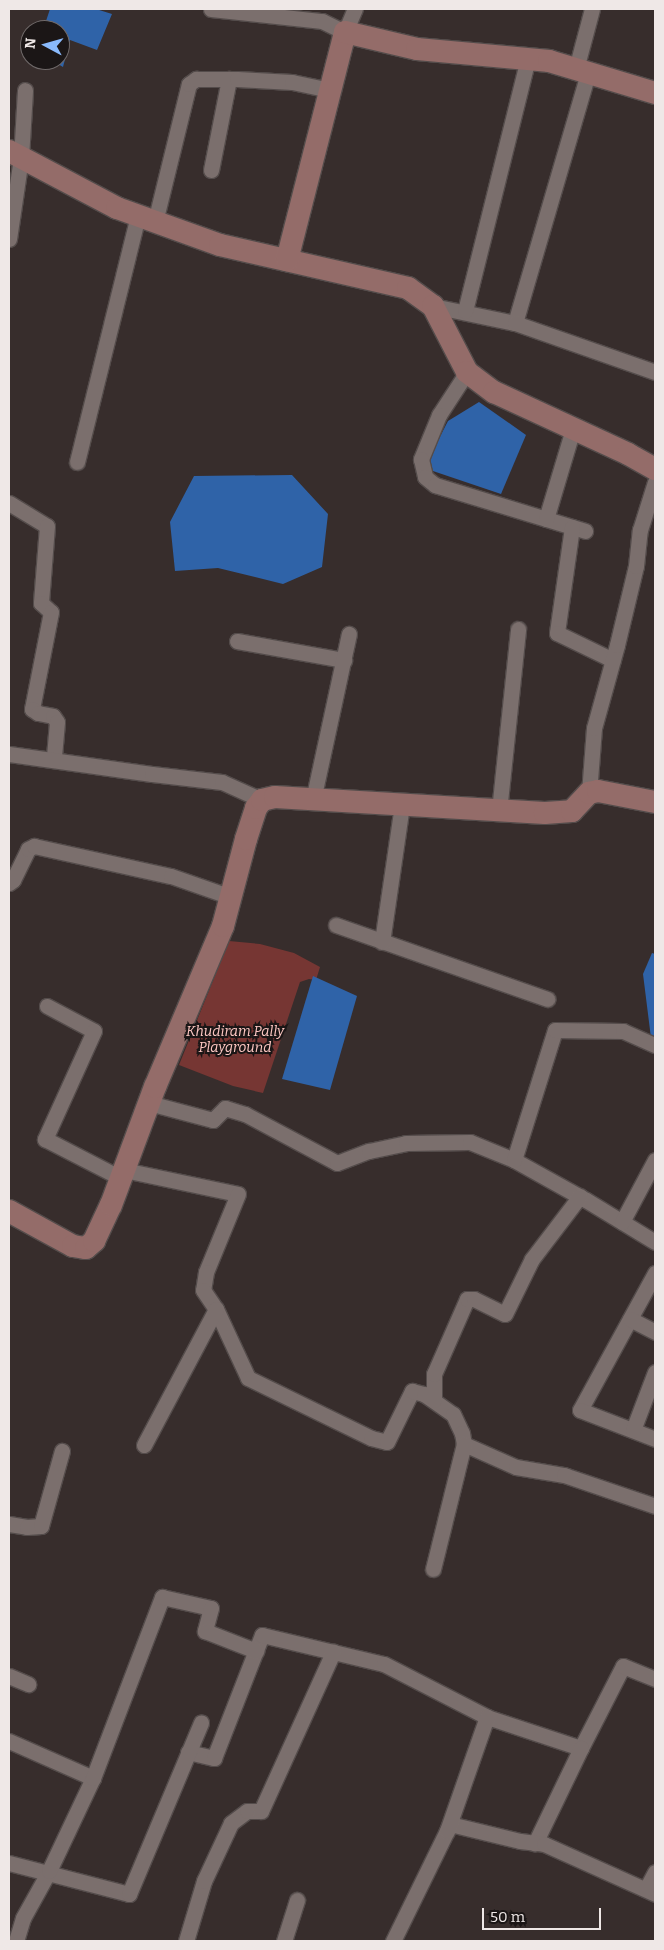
<!DOCTYPE html>
<html>
<head>
<meta charset="utf-8">
<style>
	body { margin:0 }
	#map { position:relative; width:664px; height:1950px; overflow:hidden; background:#372d2c; font-family:Bitter,serif }
	div>[style] { position:absolute }
	.green>* { inset:0; background:#763633 }
	.water>* { inset:0; background:#2f63a8 }
	.roads { filter:drop-shadow(1px 0 #544c4b) drop-shadow(-1px 0 #544c4b) drop-shadow(0 1px #544c4b) drop-shadow(0 -1px #544c4b) }
	.street>* { height:15px; margin:-7.5px; padding:0 7.5px; transform-origin:7.5px; border-radius:7.5px; background:#7b6f6d }
	.secondary>* { height:22px; margin:-11px; padding:0 11px; transform-origin:11px; border-radius:11px; background:#946c69 }
	span { translate:-50% -50%; white-space:nowrap; text-align:center; line-height:1.15; -webkit-text-stroke:4px #1b1616; paint-order:stroke }
	.park-label { font-size:14px; color:#fec8c3; font-style:italic }
	.frame { position:absolute; inset:0; border:10px solid #efe8e7; pointer-events:none }
	.north { position:absolute; left:20px; top:20px; width:50px; height:50px; box-sizing:border-box; background:#1b1616; border:1px solid #706a6a; border-radius:50%; rotate:276deg; font-size:14px; font-weight:700; line-height:20px; text-align:center; color:#efe8e7 }
	.north::after { content:''; display:block; margin:auto; width:18px; height:22px; background:#8abafc; clip-path:polygon(50% 0,100% 100%,50% 72%,0 100%) }
	.scale { position:absolute; left:482px; top:1908px; width:119px; height:22px; box-sizing:border-box; border:2px solid #efe8e7; border-top:0; padding-left:6px; font-size:15px; line-height:18px; white-space:nowrap; color:#efe8e7; -webkit-text-stroke:4px #1b1616; paint-order:stroke }
</style>
</head>
<body>
<div id="map">
	<div class="green">
		<i style="clip-path:polygon(229px 941px,260px 944px,294px 953px,320px 967px,316px 980px,309px 979px,300px 982px,263px 1093px,233px 1086px,179px 1065px)"></i>
	</div>
	<div class="water">
		<i style="clip-path:polygon(50px 9px,96px 9px,112px 14px,97px 50px,70px 40px,63px 67px,51px 60px,60px 60px,60px 30px,43px 30px)"></i>
		<i style="clip-path:polygon(479px 402px,526px 435px,501px 494px,424px 468px,448px 421px)"></i>
		<i style="clip-path:polygon(292px 475px,328px 514px,322px 567px,283px 584px,218px 568px,175px 571px,170px 522px,194px 476px)"></i>
		<i style="clip-path:polygon(652px 953px,655px 954px,655px 1039px,651px 1038px,643px 974px)"></i>
		<i style="clip-path:polygon(313px 976px,357px 996px,330px 1090px,282px 1079px)"></i>
	</div>
	<div class="roads">
		<div class="street">
			<i style="left:211px;top:9px;width:112px;rotate:6.2deg"></i>
			<i style="left:322px;top:21px;width:25px;rotate:26deg"></i>
			<i style="left:345px;top:32px;width:25px;rotate:-67deg"></i>
			<i style="left:576px;top:69px;width:62px;rotate:-75.1deg"></i>
			<i style="left:211px;top:170px;width:93px;rotate:-78.8deg"></i>
			<i style="left:155px;top:222px;width:142px;rotate:-76.2deg"></i>
			<i style="left:189px;top:84px;width:9px;rotate:-36deg"></i>
			<i style="left:196px;top:79px;width:41px"></i>
			<i style="left:237px;top:79px;width:55px;rotate:3.1deg"></i>
			<i style="left:292px;top:82px;width:38px;rotate:12deg"></i>
			<i style="left:9px;top:239px;width:82px;rotate:-81.6deg"></i>
			<i style="left:21px;top:158px;width:68px;rotate:-86.6deg"></i>
			<i style="left:433px;top:306px;width:84px;rotate:11.7deg"></i>
			<i style="left:515px;top:323px;width:260px;rotate:-73.7deg"></i>
			<i style="left:465px;top:311px;width:260px;rotate:-76deg"></i>
			<i style="left:515px;top:323px;width:148px;rotate:19.3deg"></i>
			<i style="left:467px;top:372px;width:51px;rotate:123.1deg"></i>
			<i style="left:439px;top:415px;width:48px;rotate:112.2deg"></i>
			<i style="left:421px;top:459px;width:18px;rotate:77deg"></i>
			<i style="left:425px;top:477px;width:13px;rotate:39deg"></i>
			<i style="left:435px;top:485px;width:157px;rotate:17deg"></i>
			<i style="left:77px;top:462px;width:253px;rotate:-76.1deg"></i>
			<i style="left:9px;top:503px;width:44px;rotate:31.2deg"></i>
			<i style="left:47px;top:526px;width:77px;rotate:94.5deg"></i>
			<i style="left:41px;top:603px;width:13px;rotate:42deg"></i>
			<i style="left:51px;top:612px;width:99px;rotate:101.1deg"></i>
			<i style="left:32px;top:709px;width:7px;rotate:34deg"></i>
			<i style="left:38px;top:713px;width:15px;rotate:11deg"></i>
			<i style="left:53px;top:716px;width:7px;rotate:56deg"></i>
			<i style="left:57px;top:722px;width:37px;rotate:95deg"></i>
			<i style="left:546px;top:519px;width:94px;rotate:-73.3deg"></i>
			<i style="left:572px;top:527px;width:107px;rotate:98.1deg"></i>
			<i style="left:557px;top:633px;width:62px;rotate:25.7deg"></i>
			<i style="left:237px;top:641px;width:109px;rotate:10.1deg"></i>
			<i style="left:9px;top:754px;width:144px;rotate:8deg"></i>
			<i style="left:152px;top:774px;width:70px;rotate:6.5deg"></i>
			<i style="left:222px;top:782px;width:44px;rotate:24.2deg"></i>
			<i style="left:589px;top:793px;width:65px;rotate:-85.6deg"></i>
			<i style="left:594px;top:728px;width:86px;rotate:-74.5deg"></i>
			<i style="left:617px;top:645px;width:81px;rotate:-76.5deg"></i>
			<i style="left:636px;top:566px;width:36px;rotate:-84deg"></i>
			<i style="left:640px;top:530px;width:50px;rotate:-72.6deg"></i>
			<i style="left:313px;top:800px;width:170px;rotate:-77.8deg"></i>
			<i style="left:499px;top:811px;width:183px;rotate:-84deg"></i>
			<i style="left:9px;top:883px;width:5px;rotate:-37deg"></i>
			<i style="left:13px;top:880px;width:34px;rotate:-64deg"></i>
			<i style="left:28px;top:849px;width:7px;rotate:-27deg"></i>
			<i style="left:34px;top:846px;width:140px;rotate:12.4deg"></i>
			<i style="left:171px;top:876px;width:64px;rotate:19.3deg"></i>
			<i style="left:336px;top:925px;width:224px;rotate:19.3deg"></i>
			<i style="left:382px;top:942px;width:138px;rotate:-81.7deg"></i>
			<i style="left:47px;top:1006px;width:53px;rotate:28deg"></i>
			<i style="left:94px;top:1031px;width:119px;rotate:114.4deg"></i>
			<i style="left:45px;top:1139px;width:85px;rotate:27.2deg"></i>
			<i style="left:149px;top:1103px;width:66px;rotate:14.9deg"></i>
			<i style="left:213px;top:1120px;width:17px;rotate:-45deg"></i>
			<i style="left:225px;top:1108px;width:21px;rotate:17deg"></i>
			<i style="left:245px;top:1114px;width:104px;rotate:28deg"></i>
			<i style="left:337px;top:1163px;width:34px;rotate:-21deg"></i>
			<i style="left:369px;top:1151px;width:38px;rotate:-12deg"></i>
			<i style="left:406px;top:1143px;width:64px;rotate:-0.9deg"></i>
			<i style="left:470px;top:1142px;width:48px;rotate:22.2deg"></i>
			<i style="left:514px;top:1160px;width:82px;rotate:29.1deg"></i>
			<i style="left:586px;top:1200px;width:81px;rotate:31.3deg"></i>
			<i style="left:514px;top:1160px;width:136px;rotate:-72.5deg"></i>
			<i style="left:555px;top:1030px;width:68px;rotate:0.8deg"></i>
			<i style="left:623px;top:1031px;width:35px;rotate:24deg"></i>
			<i style="left:124px;top:1170px;width:116px;rotate:11.9deg"></i>
			<i style="left:238px;top:1194px;width:84px;rotate:112.3deg"></i>
			<i style="left:206px;top:1272px;width:18px;rotate:99deg"></i>
			<i style="left:203px;top:1290px;width:23px;rotate:56deg"></i>
			<i style="left:216px;top:1309px;width:76px;rotate:65.1deg"></i>
			<i style="left:248px;top:1378px;width:137px;rotate:26deg"></i>
			<i style="left:371px;top:1438px;width:16px;rotate:14deg"></i>
			<i style="left:387px;top:1442px;width:57px;rotate:-63.9deg"></i>
			<i style="left:412px;top:1391px;width:12px;rotate:14deg"></i>
			<i style="left:424px;top:1394px;width:35px;rotate:35deg"></i>
			<i style="left:453px;top:1414px;width:21px;rotate:65deg"></i>
			<i style="left:462px;top:1433px;width:11px;rotate:80deg"></i>
			<i style="left:464px;top:1444px;width:57px;rotate:23.9deg"></i>
			<i style="left:516px;top:1467px;width:49px;rotate:9.5deg"></i>
			<i style="left:564px;top:1475px;width:96px;rotate:18.8deg"></i>
			<i style="left:622px;top:1222px;width:70px;rotate:-62deg"></i>
			<i style="left:655px;top:1273px;width:156px;rotate:118.7deg"></i>
			<i style="left:580px;top:1410px;width:80px;rotate:21.1deg"></i>
			<i style="left:630px;top:1319px;width:28px;rotate:27deg"></i>
			<i style="left:434px;top:1400px;width:26px;rotate:-90deg"></i>
			<i style="left:434px;top:1374px;width:82px;rotate:-66.3deg"></i>
			<i style="left:467px;top:1299px;width:7px"></i>
			<i style="left:474px;top:1299px;width:34px;rotate:26deg"></i>
			<i style="left:505px;top:1314px;width:61px;rotate:-63.9deg"></i>
			<i style="left:532px;top:1259px;width:79px;rotate:-52.7deg"></i>
			<i style="left:633px;top:1430px;width:62px;rotate:-69.2deg"></i>
			<i style="left:144px;top:1445px;width:154px;rotate:-62.1deg"></i>
			<i style="left:9px;top:1524px;width:18px;rotate:9deg"></i>
			<i style="left:27px;top:1527px;width:14px;rotate:-4deg"></i>
			<i style="left:41px;top:1526px;width:78px;rotate:-74.4deg"></i>
			<i style="left:433px;top:1569px;width:129px;rotate:-76.1deg"></i>
			<i style="left:9px;top:1676px;width:21px;rotate:23deg"></i>
			<i style="left:9px;top:1741px;width:92px;rotate:23.8deg"></i>
			<i style="left:581px;top:1748px;width:92px;rotate:-62.9deg"></i>
			<i style="left:623px;top:1666px;width:35px;rotate:22deg"></i>
			<i style="left:188px;top:1752px;width:27px;rotate:13deg"></i>
			<i style="left:214px;top:1758px;width:132px;rotate:-68.7deg"></i>
			<i style="left:262px;top:1635px;width:125px;rotate:13.4deg"></i>
			<i style="left:384px;top:1664px;width:116px;rotate:27.2deg"></i>
			<i style="left:487px;top:1717px;width:99px;rotate:18.3deg"></i>
			<i style="left:581px;top:1748px;width:106px;rotate:115.8deg"></i>
			<i style="left:450px;top:1824px;width:72px;rotate:13.7deg"></i>
			<i style="left:520px;top:1841px;width:24px;rotate:7deg"></i>
			<i style="left:544px;top:1844px;width:122px;rotate:24.2deg"></i>
			<i style="left:9px;top:1863px;width:124px;rotate:14.5deg"></i>
			<i style="left:129px;top:1894px;width:186px;rotate:-67.2deg"></i>
			<i style="left:646px;top:1889px;width:19px;rotate:-62deg"></i>
			<i style="left:16px;top:1941px;width:24px;rotate:-73deg"></i>
			<i style="left:23px;top:1918px;width:54px;rotate:-61deg"></i>
			<i style="left:49px;top:1871px;width:103px;rotate:-64.7deg"></i>
			<i style="left:93px;top:1778px;width:194px;rotate:-69.1deg"></i>
			<i style="left:162px;top:1597px;width:50px;rotate:12.7deg"></i>
			<i style="left:211px;top:1608px;width:24px;rotate:105deg"></i>
			<i style="left:205px;top:1631px;width:55px;rotate:21.4deg"></i>
			<i style="left:186px;top:1941px;width:63px;rotate:-73.3deg"></i>
			<i style="left:204px;top:1881px;width:64px;rotate:-65deg"></i>
			<i style="left:231px;top:1823px;width:20px;rotate:-37deg"></i>
			<i style="left:247px;top:1811px;width:14px"></i>
			<i style="left:261px;top:1811px;width:175px;rotate:-65.6deg"></i>
			<i style="left:284px;top:1941px;width:43px;rotate:-72.4deg"></i>
			<i style="left:393px;top:1941px;width:123px;rotate:-63.9deg"></i>
			<i style="left:447px;top:1831px;width:121px;rotate:-70.7deg"></i>
		</div>
		<div class="secondary">
			<i style="left:9px;top:151px;width:122px;rotate:27.8deg"></i>
			<i style="left:117px;top:208px;width:109px;rotate:19.8deg"></i>
			<i style="left:220px;top:245px;width:193px;rotate:12.9deg"></i>
			<i style="left:408px;top:288px;width:31px;rotate:36deg"></i>
			<i style="left:433px;top:306px;width:74px;rotate:62.7deg"></i>
			<i style="left:467px;top:372px;width:34px;rotate:37deg"></i>
			<i style="left:494px;top:392px;width:148px;rotate:24.8deg"></i>
			<i style="left:628px;top:454px;width:31px;rotate:29deg"></i>
			<i style="left:287px;top:260px;width:235px;rotate:-75.7deg"></i>
			<i style="left:345px;top:32px;width:74px;rotate:13.3deg"></i>
			<i style="left:417px;top:49px;width:133px;rotate:5.2deg"></i>
			<i style="left:549px;top:61px;width:111px;rotate:16.8deg"></i>
			<i style="left:9px;top:1211px;width:73px;rotate:28.7deg"></i>
			<i style="left:73px;top:1246px;width:13px;rotate:9deg"></i>
			<i style="left:86px;top:1248px;width:11px;rotate:-41deg"></i>
			<i style="left:94px;top:1241px;width:40px;rotate:-65deg"></i>
			<i style="left:111px;top:1205px;width:126px;rotate:-69.6deg"></i>
			<i style="left:155px;top:1087px;width:175px;rotate:-67.1deg"></i>
			<i style="left:223px;top:926px;width:90px;rotate:-75.2deg"></i>
			<i style="left:246px;top:839px;width:33px;rotate:-72deg"></i>
			<i style="left:256px;top:808px;width:10px;rotate:-53deg"></i>
			<i style="left:262px;top:800px;width:13px;rotate:-13deg"></i>
			<i style="left:275px;top:797px;width:270px;rotate:3.4deg"></i>
			<i style="left:545px;top:813px;width:27px;rotate:-4deg"></i>
			<i style="left:572px;top:811px;width:25px;rotate:-47deg"></i>
			<i style="left:589px;top:793px;width:9px;rotate:-13deg"></i>
			<i style="left:598px;top:791px;width:58px;rotate:10.9deg"></i>
		</div>
	</div>
	<div class="park-label">
		<span style="left:235px;top:1040px">Khudiram Pally<br>Playground</span>
	</div>
	<div class="frame"></div>
	<div class="north">N</div>
	<div class="scale">50 m</div>
</div>
</body>
</html>
